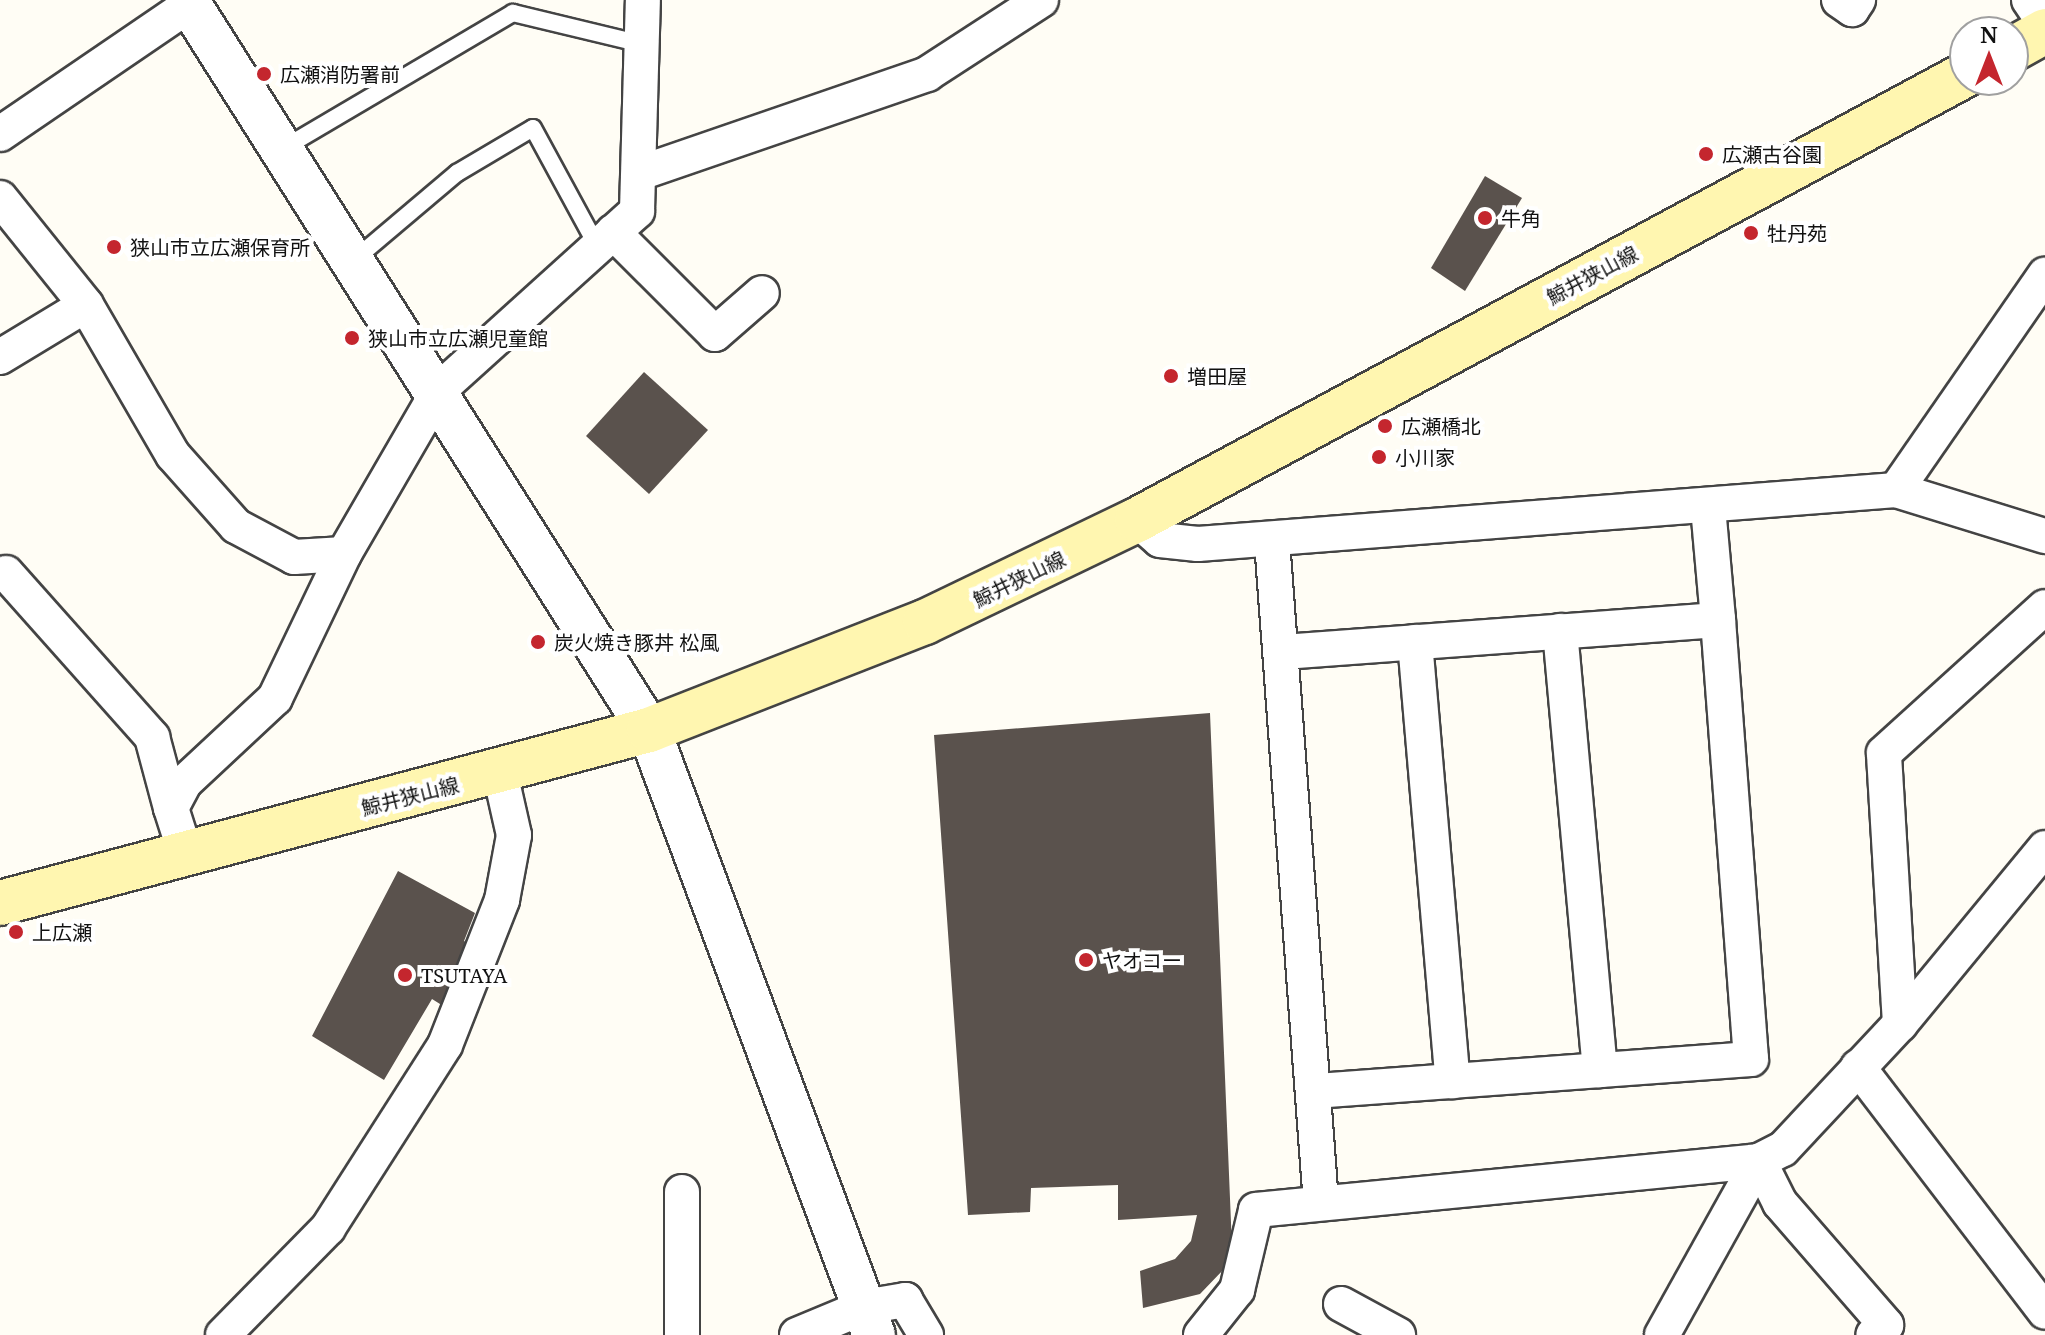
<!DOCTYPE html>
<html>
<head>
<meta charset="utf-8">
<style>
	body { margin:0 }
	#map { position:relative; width:2045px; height:1335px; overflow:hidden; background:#fffdf5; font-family:"Noto Serif","Noto Sans JP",serif }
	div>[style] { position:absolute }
	.building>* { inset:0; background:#5a524d }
	.roads { filter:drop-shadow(2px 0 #444) drop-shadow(-2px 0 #444) drop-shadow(0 2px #444) drop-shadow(0 -2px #444) }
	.service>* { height:16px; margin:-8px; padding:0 8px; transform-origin:8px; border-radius:8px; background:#fff }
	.minor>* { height:34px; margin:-17px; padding:0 17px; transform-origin:17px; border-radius:17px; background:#fff }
	.tertiary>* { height:42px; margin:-21px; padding:0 21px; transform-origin:21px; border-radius:21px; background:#fff }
	.secondary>* { height:44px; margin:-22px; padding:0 22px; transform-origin:22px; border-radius:22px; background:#fff6b0 }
	.dots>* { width:22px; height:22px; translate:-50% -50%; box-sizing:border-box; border:4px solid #fff; border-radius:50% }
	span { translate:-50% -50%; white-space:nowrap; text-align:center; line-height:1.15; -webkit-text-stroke:8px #fff; paint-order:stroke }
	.poi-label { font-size:20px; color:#111 }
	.left { translate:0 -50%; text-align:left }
	.street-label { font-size:20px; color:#111 }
	.north { position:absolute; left:1949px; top:16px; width:80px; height:80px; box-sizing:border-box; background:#fff; border:2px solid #a0a0a0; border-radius:50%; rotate:0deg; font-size:22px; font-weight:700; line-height:32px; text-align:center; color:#111 }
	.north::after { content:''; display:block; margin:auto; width:28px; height:36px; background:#c4262e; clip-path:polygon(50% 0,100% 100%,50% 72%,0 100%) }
</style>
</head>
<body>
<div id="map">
	<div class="building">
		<i style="clip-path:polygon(1485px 176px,1522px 198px,1465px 291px,1431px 268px)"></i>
		<i style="clip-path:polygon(644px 372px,708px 430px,649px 494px,586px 436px)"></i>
		<i style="clip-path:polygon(1210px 713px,1232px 1247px,1224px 1269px,1200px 1294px,1143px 1308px,1140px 1271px,1175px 1259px,1191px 1241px,1197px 1215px,1118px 1220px,1118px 1185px,1031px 1188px,1030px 1212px,968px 1215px,934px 735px)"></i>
		<i style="clip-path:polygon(398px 871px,475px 913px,464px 941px,478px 950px,448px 1009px,432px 999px,384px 1080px,312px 1036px)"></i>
	</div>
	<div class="roads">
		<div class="service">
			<i style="left:282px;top:149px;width:268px;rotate:-30.5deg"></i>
			<i style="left:513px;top:13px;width:133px;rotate:13.5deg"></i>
			<i style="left:354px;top:260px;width:135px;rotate:-40.2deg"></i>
			<i style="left:457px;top:173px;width:88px;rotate:-30.6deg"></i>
			<i style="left:533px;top:128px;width:134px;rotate:61.5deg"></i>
		</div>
		<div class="minor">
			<i style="left:1839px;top:0;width:16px;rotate:35deg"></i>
			<i style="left:1852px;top:9px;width:11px;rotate:-56deg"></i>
			<i style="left:2029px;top:0;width:29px;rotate:56deg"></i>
			<i style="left:0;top:134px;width:229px;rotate:-34.3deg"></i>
			<i style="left:640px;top:173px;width:304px;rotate:-19deg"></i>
			<i style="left:927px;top:74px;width:136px;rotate:-33deg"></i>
			<i style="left:0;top:198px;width:137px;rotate:51.2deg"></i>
			<i style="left:86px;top:305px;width:173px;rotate:59.9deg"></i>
			<i style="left:173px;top:455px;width:95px;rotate:48.4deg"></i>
			<i style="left:236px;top:526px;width:66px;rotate:28.1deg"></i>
			<i style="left:294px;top:557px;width:50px;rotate:-3.4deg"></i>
			<i style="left:344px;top:554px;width:190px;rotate:-59.9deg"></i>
			<i style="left:439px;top:390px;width:267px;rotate:-42.1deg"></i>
			<i style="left:637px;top:211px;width:211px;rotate:-88.4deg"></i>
			<i style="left:613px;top:232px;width:144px;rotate:45deg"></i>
			<i style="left:715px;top:334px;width:62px;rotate:-41.1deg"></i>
			<i style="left:0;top:357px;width:100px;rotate:-31.2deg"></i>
			<i style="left:1896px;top:490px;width:262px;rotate:-55.3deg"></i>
			<i style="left:1708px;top:507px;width:113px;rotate:84.9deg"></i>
			<i style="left:1137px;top:520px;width:30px;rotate:41deg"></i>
			<i style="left:1160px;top:540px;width:38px;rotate:6deg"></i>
			<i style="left:1198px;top:544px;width:700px;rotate:-4.42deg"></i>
			<i style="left:1896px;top:490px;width:156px;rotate:17.2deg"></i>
			<i style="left:1272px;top:541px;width:664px;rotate:85.77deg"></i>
			<i style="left:6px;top:573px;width:220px;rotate:48.3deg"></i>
			<i style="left:152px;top:737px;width:73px;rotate:75deg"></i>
			<i style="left:1560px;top:631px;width:441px;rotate:84.8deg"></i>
			<i style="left:1415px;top:642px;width:441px;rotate:85.1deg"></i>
			<i style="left:1283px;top:652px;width:436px;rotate:-4.2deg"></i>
			<i style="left:1718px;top:620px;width:440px;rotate:85.7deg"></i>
			<i style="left:1751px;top:1059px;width:435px;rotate:175.8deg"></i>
			<i style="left:185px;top:852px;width:46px;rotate:-107.7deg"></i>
			<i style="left:171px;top:808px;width:30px;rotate:-62deg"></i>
			<i style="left:185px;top:782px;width:123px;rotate:-43deg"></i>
			<i style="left:275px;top:698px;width:160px;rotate:-64.4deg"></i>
			<i style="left:1900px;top:1024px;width:271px;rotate:-93.4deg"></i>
			<i style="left:1884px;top:753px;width:217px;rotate:-42.2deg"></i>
			<i style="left:1858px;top:1067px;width:308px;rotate:52.6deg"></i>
			<i style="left:1759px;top:1161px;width:47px;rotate:63.4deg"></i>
			<i style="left:1780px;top:1203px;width:162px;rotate:49deg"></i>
			<i style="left:1886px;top:1325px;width:16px;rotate:142deg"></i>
			<i style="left:1341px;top:1304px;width:65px;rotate:28.5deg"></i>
			<i style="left:223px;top:1335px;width:150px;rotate:-45.5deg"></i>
			<i style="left:328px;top:1228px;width:217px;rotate:-57.4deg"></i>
			<i style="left:445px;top:1045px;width:156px;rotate:-68.5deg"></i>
			<i style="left:502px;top:900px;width:66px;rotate:-79.5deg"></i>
			<i style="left:514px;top:835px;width:64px;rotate:-102.7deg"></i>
			<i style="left:682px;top:1335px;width:143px;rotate:-90deg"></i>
			<i style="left:797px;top:1335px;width:73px;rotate:-22.7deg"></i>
			<i style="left:864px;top:1307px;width:42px;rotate:-9.7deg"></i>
			<i style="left:905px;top:1300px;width:41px;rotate:59deg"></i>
			<i style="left:1201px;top:1335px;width:58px;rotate:-51.3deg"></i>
			<i style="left:1237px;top:1290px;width:82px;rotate:-76.6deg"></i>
			<i style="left:1256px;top:1210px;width:505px;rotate:-5.56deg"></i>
			<i style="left:1759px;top:1161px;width:27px;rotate:-27deg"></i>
			<i style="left:1783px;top:1149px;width:171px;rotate:-46.9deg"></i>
			<i style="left:1900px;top:1024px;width:228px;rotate:-50.5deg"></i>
			<i style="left:1662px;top:1335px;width:199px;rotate:-60.9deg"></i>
		</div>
		<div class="tertiary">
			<i style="left:187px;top:0;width:864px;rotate:57.67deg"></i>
			<i style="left:649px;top:730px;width:645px;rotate:69.6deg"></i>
		</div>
		<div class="secondary">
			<i style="left:2013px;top:49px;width:37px;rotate:-29deg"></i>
			<i style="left:0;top:903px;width:672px;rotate:-14.93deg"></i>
			<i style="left:649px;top:730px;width:296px;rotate:-21.4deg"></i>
			<i style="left:925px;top:622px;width:235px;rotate:-25.7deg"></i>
			<i style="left:1137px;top:520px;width:940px;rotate:-28.26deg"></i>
		</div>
	</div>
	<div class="dots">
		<i style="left:264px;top:74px;background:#c4262e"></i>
		<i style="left:1706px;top:154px;background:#c4262e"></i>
		<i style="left:1485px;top:218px;background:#c4262e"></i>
		<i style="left:1751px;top:233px;background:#c4262e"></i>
		<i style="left:114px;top:247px;background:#c4262e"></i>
		<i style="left:352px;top:338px;background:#c4262e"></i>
		<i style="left:1171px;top:376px;background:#c4262e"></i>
		<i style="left:1385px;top:426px;background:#c4262e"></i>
		<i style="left:1379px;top:457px;background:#c4262e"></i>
		<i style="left:538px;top:642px;background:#c4262e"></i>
		<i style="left:16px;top:932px;background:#c4262e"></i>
		<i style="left:1086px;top:960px;background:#c4262e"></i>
		<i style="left:405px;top:975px;background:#c4262e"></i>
	</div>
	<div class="poi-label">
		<span class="left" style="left:280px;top:74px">広瀬消防署前</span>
		<span class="left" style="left:1722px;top:154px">広瀬古谷園</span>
		<span class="left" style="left:1501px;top:218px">牛角</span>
		<span class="left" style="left:1767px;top:233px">牡丹苑</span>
		<span class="left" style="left:130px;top:247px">狭山市立広瀬保育所</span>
		<span class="left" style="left:368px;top:338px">狭山市立広瀬児童館</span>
		<span class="left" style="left:1187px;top:376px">増田屋</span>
		<span class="left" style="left:1401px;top:426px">広瀬橋北</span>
		<span class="left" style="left:1395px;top:457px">小川家</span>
		<span class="left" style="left:554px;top:642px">炭火焼き豚丼 松風</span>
		<span class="left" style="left:32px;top:932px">上広瀬</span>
		<span class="left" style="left:1102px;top:960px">ヤオコー</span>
		<span class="left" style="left:421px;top:975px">TSUTAYA</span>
	</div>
	<div class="street-label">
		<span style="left:1592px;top:275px;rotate:-28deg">鯨井狭山線</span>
		<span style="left:1019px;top:579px;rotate:-26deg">鯨井狭山線</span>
		<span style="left:410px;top:796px;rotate:-14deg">鯨井狭山線</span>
	</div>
	<div class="north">N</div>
</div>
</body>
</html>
